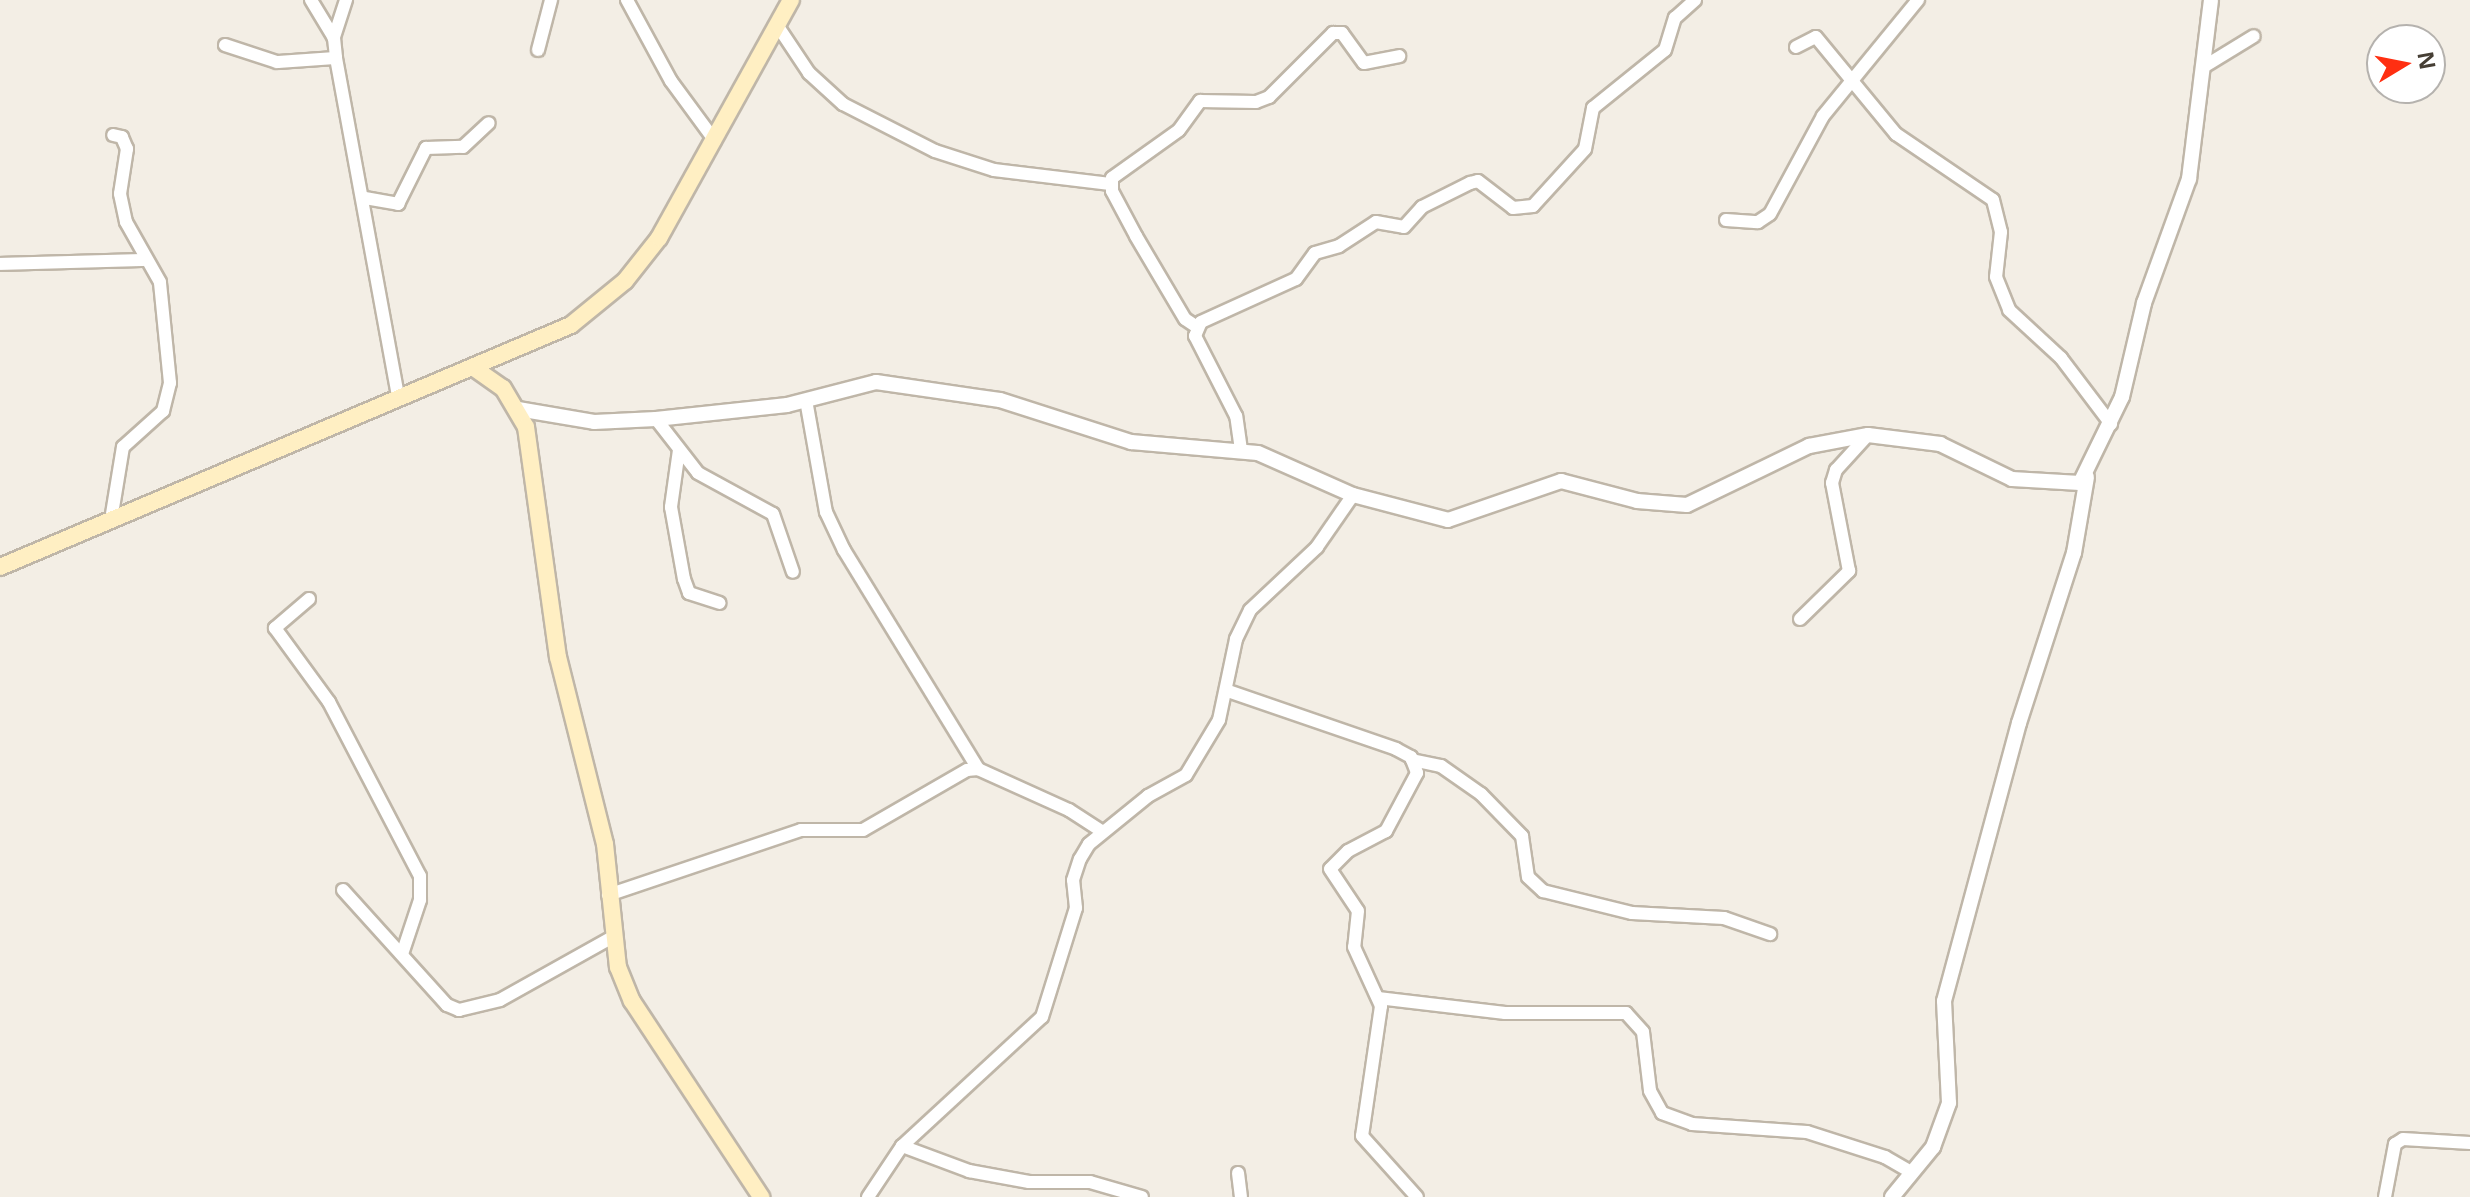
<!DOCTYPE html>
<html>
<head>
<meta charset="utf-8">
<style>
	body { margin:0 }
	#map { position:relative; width:2470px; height:1197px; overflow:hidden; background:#f3eee5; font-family:"Open Sans",sans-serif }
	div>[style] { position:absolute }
	.roads { filter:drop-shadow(2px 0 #bfb6a8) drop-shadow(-2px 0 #bfb6a8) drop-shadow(0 2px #bfb6a8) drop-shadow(0 -2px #bfb6a8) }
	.minor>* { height:12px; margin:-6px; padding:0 6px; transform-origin:6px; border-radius:6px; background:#fff }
	.tertiary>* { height:14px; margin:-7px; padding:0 7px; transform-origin:7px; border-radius:7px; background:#fff }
	.secondary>* { height:16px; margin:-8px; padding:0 8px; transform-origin:8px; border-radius:8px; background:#ffefc3 }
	span { translate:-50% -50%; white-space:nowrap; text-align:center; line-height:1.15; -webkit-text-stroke:6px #fff; paint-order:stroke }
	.north { position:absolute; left:2366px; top:24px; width:80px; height:80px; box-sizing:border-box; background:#fff; border:2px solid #b5b2ae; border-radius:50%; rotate:80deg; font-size:22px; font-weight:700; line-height:32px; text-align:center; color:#463f35 }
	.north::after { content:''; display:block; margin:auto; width:28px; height:36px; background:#ff2f11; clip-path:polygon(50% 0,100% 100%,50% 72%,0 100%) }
</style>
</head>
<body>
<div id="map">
	<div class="roads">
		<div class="minor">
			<i style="left:311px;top:0;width:44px;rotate:58.8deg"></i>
			<i style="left:346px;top:0;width:40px;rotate:108deg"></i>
			<i style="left:334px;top:38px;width:20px;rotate:84deg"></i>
			<i style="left:336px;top:58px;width:344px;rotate:79.6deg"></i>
			<i style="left:627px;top:0;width:92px;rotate:61.5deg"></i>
			<i style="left:671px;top:81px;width:74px;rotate:53.7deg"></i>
			<i style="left:777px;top:25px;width:58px;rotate:56.3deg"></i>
			<i style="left:809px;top:73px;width:46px;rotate:42.4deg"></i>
			<i style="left:843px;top:104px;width:103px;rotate:27.1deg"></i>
			<i style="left:935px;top:151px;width:62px;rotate:17.9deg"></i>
			<i style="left:994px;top:170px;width:117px;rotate:6.9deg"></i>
			<i style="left:225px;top:45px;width:55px;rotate:18.1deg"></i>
			<i style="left:277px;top:62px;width:59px;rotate:-3.9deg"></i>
			<i style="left:1796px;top:47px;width:22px;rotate:-27deg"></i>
			<i style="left:1816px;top:37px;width:126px;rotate:50.5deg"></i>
			<i style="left:1896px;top:134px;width:117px;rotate:34.2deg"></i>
			<i style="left:1993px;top:200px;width:33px;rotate:76deg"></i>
			<i style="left:2001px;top:232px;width:45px;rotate:96.3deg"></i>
			<i style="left:1996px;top:277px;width:35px;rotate:68deg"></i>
			<i style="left:2009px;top:310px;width:71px;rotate:42.7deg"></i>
			<i style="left:2061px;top:358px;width:83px;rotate:52.9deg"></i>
			<i style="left:538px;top:50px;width:52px;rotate:-75.4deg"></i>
			<i style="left:2205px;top:66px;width:57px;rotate:-31.5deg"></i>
			<i style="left:365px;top:198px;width:34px;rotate:10deg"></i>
			<i style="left:398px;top:204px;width:63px;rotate:-63.4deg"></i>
			<i style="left:426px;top:148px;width:37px;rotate:-2deg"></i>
			<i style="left:463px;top:147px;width:35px;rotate:-43deg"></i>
			<i style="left:1726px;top:220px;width:32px;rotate:4deg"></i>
			<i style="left:1758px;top:222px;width:14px;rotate:-34deg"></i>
			<i style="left:1770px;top:214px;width:111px;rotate:-61.6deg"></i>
			<i style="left:1823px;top:116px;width:150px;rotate:-50.7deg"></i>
			<i style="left:0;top:264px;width:145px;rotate:-1.6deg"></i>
			<i style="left:1197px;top:327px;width:14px;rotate:-146deg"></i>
			<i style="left:1185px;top:319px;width:96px;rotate:-120.6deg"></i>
			<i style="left:1136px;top:236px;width:51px;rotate:-118.1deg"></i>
			<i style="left:1112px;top:191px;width:13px;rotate:-90deg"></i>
			<i style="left:1112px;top:178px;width:82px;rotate:-35.6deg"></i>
			<i style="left:1179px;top:130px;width:36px;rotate:-54deg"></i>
			<i style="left:1200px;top:101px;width:56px;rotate:1deg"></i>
			<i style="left:1256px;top:102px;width:14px;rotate:-21deg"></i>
			<i style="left:1269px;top:97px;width:91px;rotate:-45deg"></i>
			<i style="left:1333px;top:33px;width:9px"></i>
			<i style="left:1342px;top:33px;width:37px;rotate:54deg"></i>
			<i style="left:1364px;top:63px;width:36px;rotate:-11deg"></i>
			<i style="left:806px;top:400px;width:114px;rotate:79.9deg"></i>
			<i style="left:826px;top:512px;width:42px;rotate:64.7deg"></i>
			<i style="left:844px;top:550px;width:257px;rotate:58.5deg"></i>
			<i style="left:656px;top:419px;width:68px;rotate:52.1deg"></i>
			<i style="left:698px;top:473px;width:85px;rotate:28.7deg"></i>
			<i style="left:773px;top:514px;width:61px;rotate:71deg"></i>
			<i style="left:679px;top:450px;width:58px;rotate:98deg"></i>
			<i style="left:671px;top:507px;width:73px;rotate:79.8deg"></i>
			<i style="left:684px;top:579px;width:15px;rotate:70deg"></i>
			<i style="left:689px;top:593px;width:32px;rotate:18deg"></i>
			<i style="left:1241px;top:450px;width:34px;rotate:-98deg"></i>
			<i style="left:1236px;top:416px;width:90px;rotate:-117.1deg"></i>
			<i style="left:1195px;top:336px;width:15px;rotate:-67deg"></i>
			<i style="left:1201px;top:322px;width:104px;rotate:-24.4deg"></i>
			<i style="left:1296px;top:279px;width:32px;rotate:-54deg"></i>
			<i style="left:1315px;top:253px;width:25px;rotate:-16deg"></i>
			<i style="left:1339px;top:246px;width:44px;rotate:-33deg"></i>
			<i style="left:1376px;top:222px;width:28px;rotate:10deg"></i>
			<i style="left:1404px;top:227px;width:27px;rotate:-48deg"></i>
			<i style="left:1422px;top:207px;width:54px;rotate:-26.6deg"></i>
			<i style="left:1470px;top:183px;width:8px;rotate:-14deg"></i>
			<i style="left:1478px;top:181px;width:44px;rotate:37.6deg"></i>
			<i style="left:1513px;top:208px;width:20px;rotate:-6deg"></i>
			<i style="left:1533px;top:206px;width:77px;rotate:-47.6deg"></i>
			<i style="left:1585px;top:149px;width:42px;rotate:-79deg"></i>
			<i style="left:1593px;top:108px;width:92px;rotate:-38.9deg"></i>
			<i style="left:1665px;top:50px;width:34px;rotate:-73deg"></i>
			<i style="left:1675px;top:18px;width:27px;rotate:-42deg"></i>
			<i style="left:111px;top:520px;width:74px;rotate:-80.7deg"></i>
			<i style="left:123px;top:447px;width:54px;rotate:-42deg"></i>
			<i style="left:163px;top:411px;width:29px;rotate:-76deg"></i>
			<i style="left:170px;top:383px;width:101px;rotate:-95.7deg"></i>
			<i style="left:160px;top:282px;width:69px;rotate:-119.5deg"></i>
			<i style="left:126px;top:222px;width:29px;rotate:-102deg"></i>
			<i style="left:120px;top:194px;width:46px;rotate:-81.2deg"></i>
			<i style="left:127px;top:149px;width:13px;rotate:-113deg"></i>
			<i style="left:122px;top:137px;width:9px;rotate:-167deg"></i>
			<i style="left:309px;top:599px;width:45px;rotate:139.5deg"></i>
			<i style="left:275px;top:628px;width:92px;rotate:53.9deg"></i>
			<i style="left:329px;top:702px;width:196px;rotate:62.4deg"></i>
			<i style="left:420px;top:876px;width:24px;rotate:90deg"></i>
			<i style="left:420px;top:900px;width:57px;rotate:108.4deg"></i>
			<i style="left:1800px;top:619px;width:69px;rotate:-44.4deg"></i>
			<i style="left:1849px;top:571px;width:90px;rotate:-100.9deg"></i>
			<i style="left:1832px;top:483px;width:14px;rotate:-73deg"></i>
			<i style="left:1836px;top:470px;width:47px;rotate:-47.6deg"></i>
			<i style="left:1228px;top:691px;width:178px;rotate:19deg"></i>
			<i style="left:1396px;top:749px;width:17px;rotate:28deg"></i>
			<i style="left:1411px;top:757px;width:17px;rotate:69deg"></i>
			<i style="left:1417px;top:773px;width:66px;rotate:118.1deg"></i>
			<i style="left:1386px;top:831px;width:43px;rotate:152.2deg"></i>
			<i style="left:1348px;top:851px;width:25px;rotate:135deg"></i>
			<i style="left:1330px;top:869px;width:50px;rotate:56.3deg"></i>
			<i style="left:1358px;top:911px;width:36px;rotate:96deg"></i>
			<i style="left:1354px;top:947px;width:65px;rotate:65.4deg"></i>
			<i style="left:1381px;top:1006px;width:131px;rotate:98.3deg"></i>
			<i style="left:1362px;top:1136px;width:82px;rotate:48deg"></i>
			<i style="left:1412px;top:760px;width:30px;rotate:12deg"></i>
			<i style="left:1441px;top:766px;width:49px;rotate:35deg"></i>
			<i style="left:1481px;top:794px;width:59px;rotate:45.7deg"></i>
			<i style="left:1522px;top:836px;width:41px;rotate:81.7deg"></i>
			<i style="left:1528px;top:877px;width:21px;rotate:43deg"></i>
			<i style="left:1543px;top:891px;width:92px;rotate:13.9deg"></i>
			<i style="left:1632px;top:913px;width:92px;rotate:3.1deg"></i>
			<i style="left:1724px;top:918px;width:49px;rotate:19.2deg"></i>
			<i style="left:343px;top:890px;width:155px;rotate:47.9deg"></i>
			<i style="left:447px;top:1005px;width:13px;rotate:23deg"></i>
			<i style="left:459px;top:1010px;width:42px;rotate:-13.7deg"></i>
			<i style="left:500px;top:1000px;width:127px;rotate:-29.2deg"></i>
			<i style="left:608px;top:895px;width:204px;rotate:-18.6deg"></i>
			<i style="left:801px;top:830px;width:62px"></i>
			<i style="left:863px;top:830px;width:120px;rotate:-30deg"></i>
			<i style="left:967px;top:770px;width:11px;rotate:-5deg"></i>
			<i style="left:978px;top:769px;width:100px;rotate:24.3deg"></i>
			<i style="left:1069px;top:810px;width:40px;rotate:32.9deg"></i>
			<i style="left:1378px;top:998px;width:128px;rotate:6.7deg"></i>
			<i style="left:1505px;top:1013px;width:121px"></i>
			<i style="left:1626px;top:1013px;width:25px;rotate:48deg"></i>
			<i style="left:1643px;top:1032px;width:59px;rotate:83.2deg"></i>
			<i style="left:1650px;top:1091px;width:25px;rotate:61deg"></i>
			<i style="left:1662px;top:1113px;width:32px;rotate:20deg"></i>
			<i style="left:1692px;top:1124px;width:115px;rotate:4deg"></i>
			<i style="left:1807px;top:1132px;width:82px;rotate:17.8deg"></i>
			<i style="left:1885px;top:1157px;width:30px;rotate:30deg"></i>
			<i style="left:902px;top:1146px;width:72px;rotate:20.5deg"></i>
			<i style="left:969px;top:1171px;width:61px;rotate:10.4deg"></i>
			<i style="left:1029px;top:1182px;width:61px"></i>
			<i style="left:1090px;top:1182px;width:54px;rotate:16.1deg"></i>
			<i style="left:1238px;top:1173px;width:24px;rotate:83deg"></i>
			<i style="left:868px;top:1197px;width:61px;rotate:-56.3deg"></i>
			<i style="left:902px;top:1146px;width:190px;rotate:-42.7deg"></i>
			<i style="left:1042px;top:1017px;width:114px;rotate:-72.7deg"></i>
			<i style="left:1076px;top:908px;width:28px;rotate:-96deg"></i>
			<i style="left:1073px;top:880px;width:22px;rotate:-72deg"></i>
			<i style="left:1080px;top:859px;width:17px;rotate:-59deg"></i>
			<i style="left:1089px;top:844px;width:76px;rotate:-39.1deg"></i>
			<i style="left:1148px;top:796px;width:43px;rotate:-28.9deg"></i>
			<i style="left:1186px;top:775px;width:64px;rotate:-59deg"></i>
			<i style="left:1219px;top:720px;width:83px;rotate:-78.1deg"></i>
			<i style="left:1236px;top:639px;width:32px;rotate:-64deg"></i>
			<i style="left:1250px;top:610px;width:92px;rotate:-43.2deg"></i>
			<i style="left:1317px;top:547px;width:63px;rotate:-55.3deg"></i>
			<i style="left:2385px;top:1197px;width:54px;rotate:-79.3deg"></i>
			<i style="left:2395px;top:1144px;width:9px;rotate:-32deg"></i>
			<i style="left:2403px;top:1139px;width:67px;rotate:3.4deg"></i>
		</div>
		<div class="tertiary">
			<i style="left:518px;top:409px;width:77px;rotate:9.7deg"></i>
			<i style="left:594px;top:422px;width:62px;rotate:-2.8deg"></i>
			<i style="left:656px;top:419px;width:132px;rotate:-6.1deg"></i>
			<i style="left:787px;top:405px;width:92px;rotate:-14.5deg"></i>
			<i style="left:876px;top:382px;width:125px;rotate:8.3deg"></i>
			<i style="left:1000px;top:400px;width:138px;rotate:17.8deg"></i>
			<i style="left:1131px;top:442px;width:127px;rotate:5deg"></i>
			<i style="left:1258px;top:453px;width:104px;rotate:23.9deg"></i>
			<i style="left:1353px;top:495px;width:98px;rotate:14.7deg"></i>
			<i style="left:1448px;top:520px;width:120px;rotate:-19deg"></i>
			<i style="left:1561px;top:481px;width:79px;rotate:14.7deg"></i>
			<i style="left:1637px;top:501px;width:50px;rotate:4.6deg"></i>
			<i style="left:1687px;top:505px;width:136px;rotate:-25.8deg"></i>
			<i style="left:1809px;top:446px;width:60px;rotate:-10.6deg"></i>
			<i style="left:1868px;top:435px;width:73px;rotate:7.1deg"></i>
			<i style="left:1940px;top:444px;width:80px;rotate:25.9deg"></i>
			<i style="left:2012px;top:479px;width:68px;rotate:3.4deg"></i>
			<i style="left:2080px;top:483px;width:96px;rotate:-64deg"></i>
			<i style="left:2122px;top:397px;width:97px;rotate:-76.8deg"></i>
			<i style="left:2144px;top:303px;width:132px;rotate:-70.1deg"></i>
			<i style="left:2189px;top:179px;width:180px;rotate:-83deg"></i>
			<i style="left:1892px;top:1197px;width:65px;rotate:-50.6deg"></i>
			<i style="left:1933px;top:1147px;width:47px;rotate:-70deg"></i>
			<i style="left:1949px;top:1103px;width:102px;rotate:-92.8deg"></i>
			<i style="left:1944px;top:1001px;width:288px;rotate:-74.9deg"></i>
			<i style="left:2019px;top:723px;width:179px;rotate:-72.1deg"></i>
			<i style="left:2074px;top:553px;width:77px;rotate:-80.3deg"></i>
		</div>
		<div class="secondary">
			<i style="left:474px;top:368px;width:35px;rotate:35deg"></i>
			<i style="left:503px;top:388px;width:45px;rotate:59.5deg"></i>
			<i style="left:526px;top:427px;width:232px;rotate:82.1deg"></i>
			<i style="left:558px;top:657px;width:193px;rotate:75.9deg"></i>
			<i style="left:605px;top:844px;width:124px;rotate:84deg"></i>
			<i style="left:618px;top:967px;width:37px;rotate:68deg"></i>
			<i style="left:632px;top:1001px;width:235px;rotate:56.6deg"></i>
			<i style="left:0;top:567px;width:620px;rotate:-22.97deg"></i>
			<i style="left:571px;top:325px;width:70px;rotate:-39.2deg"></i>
			<i style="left:625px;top:281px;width:55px;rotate:-51.7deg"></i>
			<i style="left:659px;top:238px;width:272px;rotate:-61deg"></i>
		</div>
	</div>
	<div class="north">N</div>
</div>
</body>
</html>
